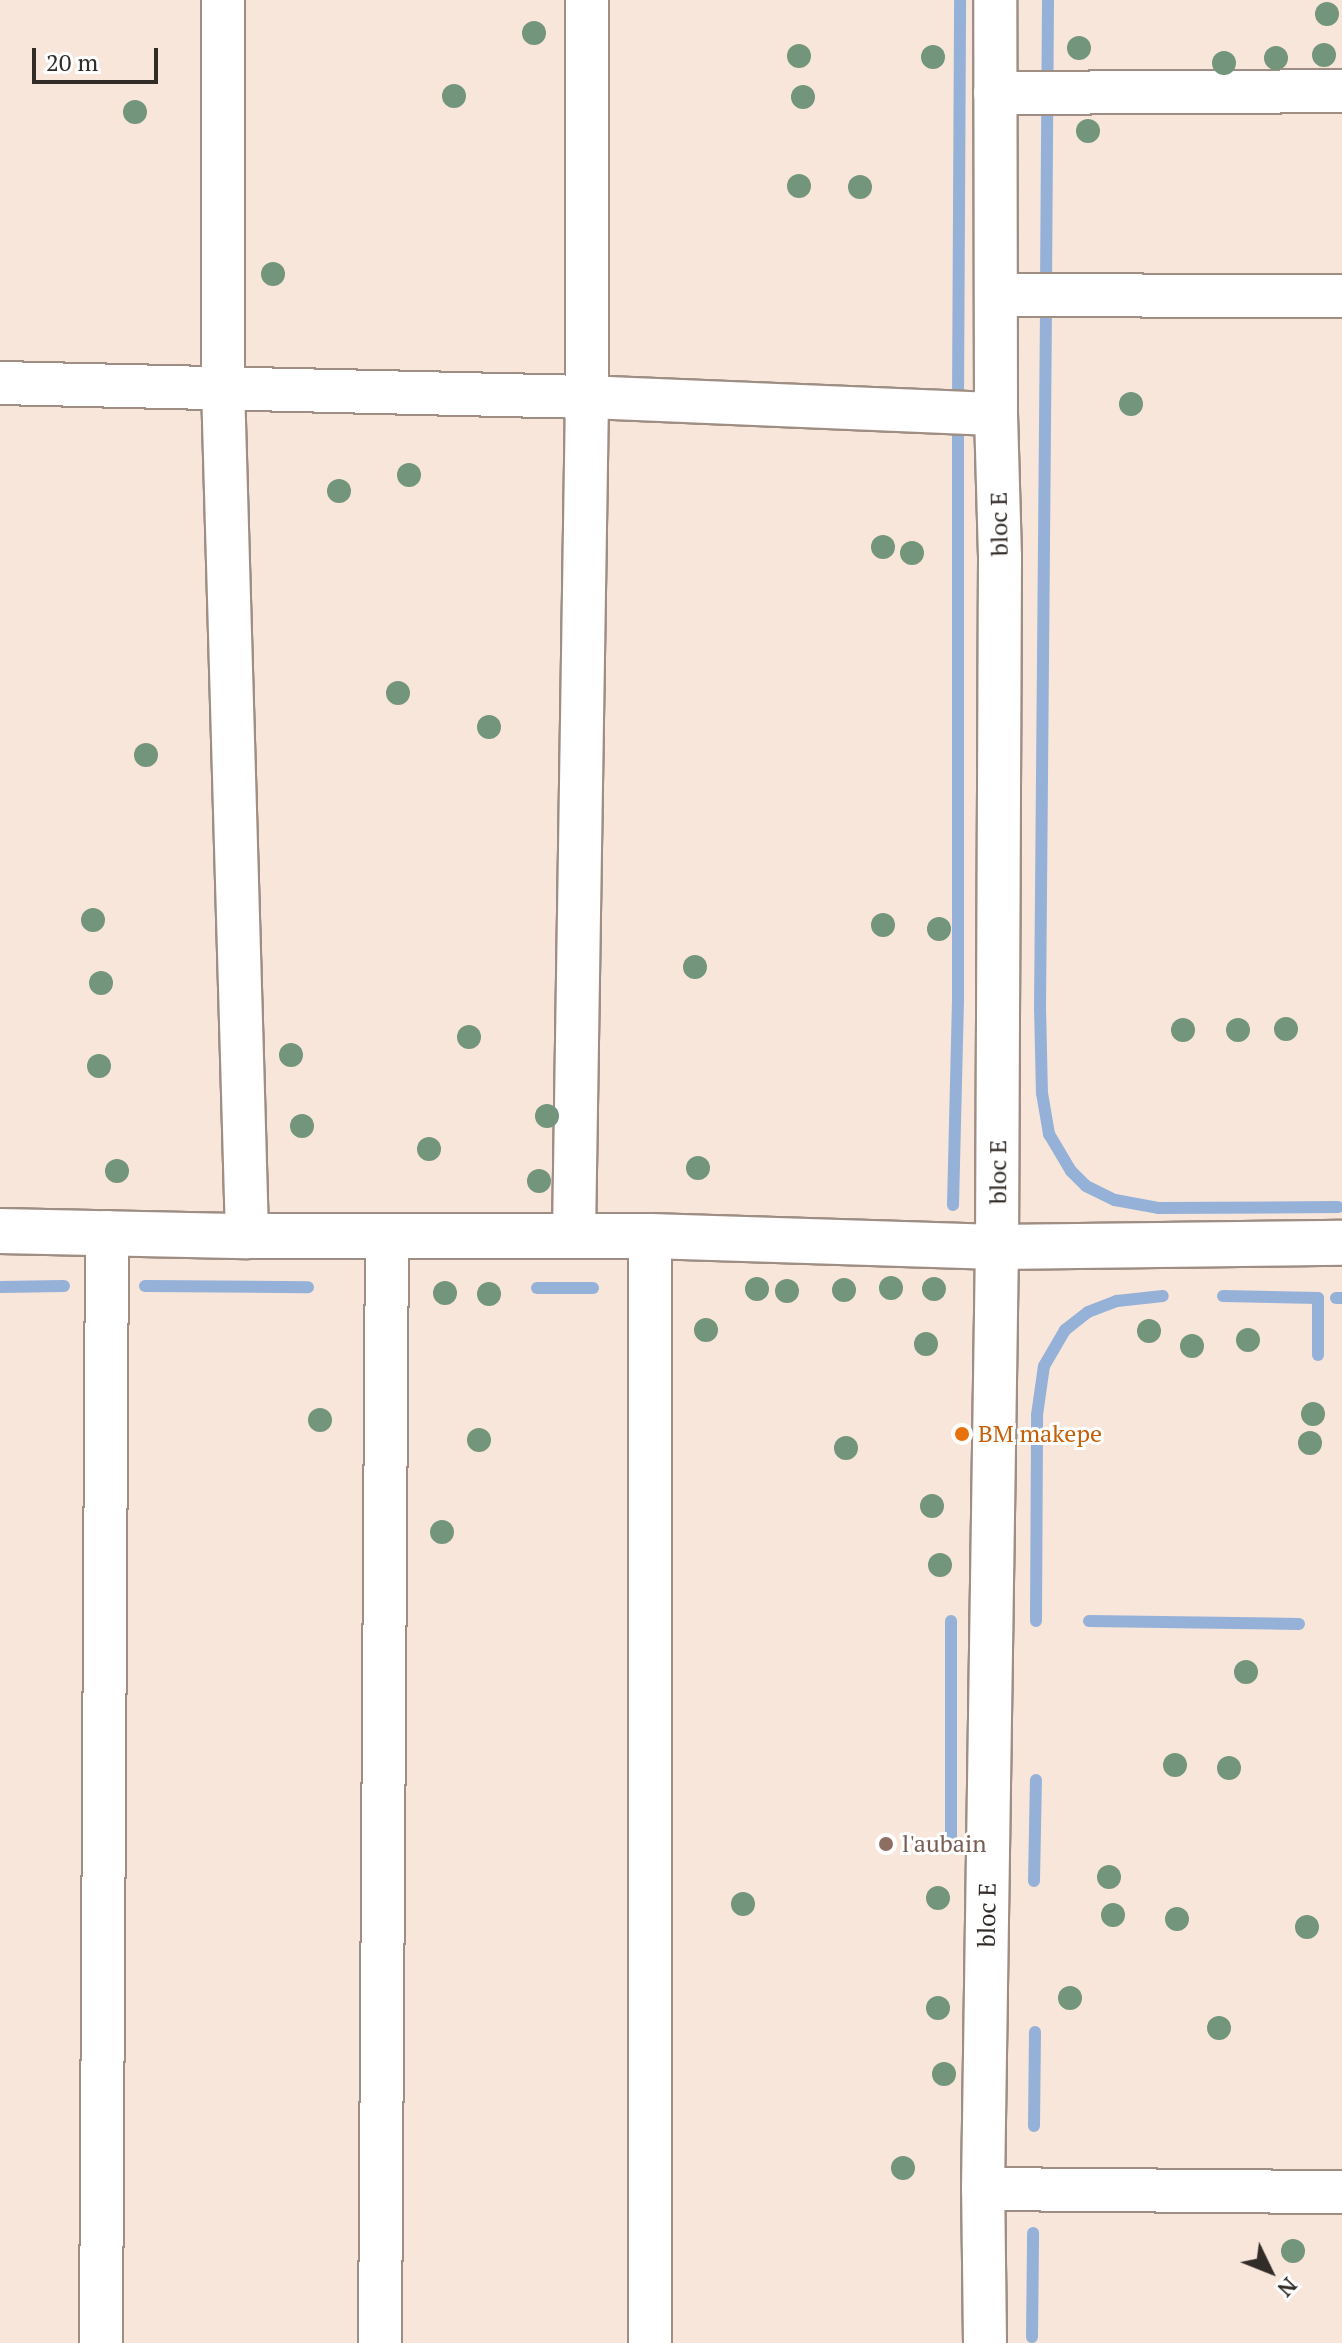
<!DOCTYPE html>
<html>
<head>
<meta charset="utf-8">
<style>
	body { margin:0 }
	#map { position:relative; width:1342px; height:2343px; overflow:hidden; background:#f8e6db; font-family:"PT Serif",serif }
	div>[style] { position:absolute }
	.stream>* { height:12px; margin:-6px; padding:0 6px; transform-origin:6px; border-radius:6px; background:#95b1d8 }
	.roads { filter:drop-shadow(2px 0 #9e8e84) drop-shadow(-2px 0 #9e8e84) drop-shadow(0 2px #9e8e84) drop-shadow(0 -2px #9e8e84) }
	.minor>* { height:42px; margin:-21px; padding:0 21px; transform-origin:21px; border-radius:21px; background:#fff }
	.tertiary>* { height:44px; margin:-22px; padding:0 22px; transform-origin:22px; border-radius:22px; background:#fff }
	.trees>* { width:24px; height:24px; margin:-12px; border-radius:50%; background:#72957b }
	.dots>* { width:22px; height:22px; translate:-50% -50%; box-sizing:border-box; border:4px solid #fff; border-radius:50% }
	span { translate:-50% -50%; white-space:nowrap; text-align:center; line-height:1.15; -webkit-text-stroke:6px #fff; paint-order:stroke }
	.street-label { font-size:24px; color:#322c28 }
	.food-label { font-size:24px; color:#c56008 }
	.left { translate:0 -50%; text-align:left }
	.education-label { font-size:24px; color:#785e54 }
	.north { position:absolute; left:1230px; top:2231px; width:80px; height:80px; -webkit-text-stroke:6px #fff; paint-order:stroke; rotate:133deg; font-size:22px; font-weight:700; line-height:32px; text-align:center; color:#322c28 }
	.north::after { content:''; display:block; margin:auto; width:28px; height:36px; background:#322c28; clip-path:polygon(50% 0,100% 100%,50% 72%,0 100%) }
	.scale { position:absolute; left:32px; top:48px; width:126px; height:36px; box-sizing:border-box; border:4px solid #322c28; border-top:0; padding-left:10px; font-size:24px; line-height:28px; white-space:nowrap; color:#322c28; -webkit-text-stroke:6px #fff; paint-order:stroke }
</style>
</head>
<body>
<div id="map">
	<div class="stream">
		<i style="left:1046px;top:287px;width:287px;rotate:-89.6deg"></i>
		<i style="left:1046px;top:309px;width:698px;rotate:90.49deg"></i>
		<i style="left:1040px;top:1007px;width:86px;rotate:88.7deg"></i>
		<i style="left:1042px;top:1093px;width:42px;rotate:80.3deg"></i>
		<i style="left:1049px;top:1134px;width:43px;rotate:59.3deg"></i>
		<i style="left:1071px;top:1171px;width:21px;rotate:45deg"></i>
		<i style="left:1086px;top:1186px;width:32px;rotate:26deg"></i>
		<i style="left:1115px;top:1200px;width:45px;rotate:10.3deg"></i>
		<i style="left:1159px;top:1208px;width:179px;rotate:-0.3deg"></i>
		<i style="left:958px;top:400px;width:400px;rotate:-89.7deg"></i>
		<i style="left:953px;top:1205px;width:204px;rotate:-88.6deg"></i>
		<i style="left:958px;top:1001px;width:579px;rotate:-90deg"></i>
		<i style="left:145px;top:1286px;width:163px;rotate:0.4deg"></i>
		<i style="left:0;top:1287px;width:64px;rotate:-0.9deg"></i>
		<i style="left:537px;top:1288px;width:56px"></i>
		<i style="left:1223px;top:1296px;width:95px;rotate:1.2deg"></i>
		<i style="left:1318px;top:1298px;width:57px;rotate:90deg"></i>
		<i style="left:1336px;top:1298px;width:6px"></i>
		<i style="left:1036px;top:1621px;width:206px;rotate:-89.7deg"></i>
		<i style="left:1037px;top:1415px;width:49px;rotate:-81.9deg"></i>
		<i style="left:1044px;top:1366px;width:42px;rotate:-59.7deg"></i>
		<i style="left:1065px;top:1330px;width:29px;rotate:-38deg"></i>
		<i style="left:1088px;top:1312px;width:31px;rotate:-21deg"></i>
		<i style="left:1117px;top:1301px;width:46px;rotate:-6.2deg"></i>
		<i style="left:1089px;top:1621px;width:210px;rotate:0.8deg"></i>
		<i style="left:951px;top:1843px;width:222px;rotate:-90deg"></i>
		<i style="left:1034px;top:1881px;width:101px;rotate:-88.9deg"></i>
		<i style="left:1034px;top:2126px;width:94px;rotate:-89.4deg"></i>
		<i style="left:1032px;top:2337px;width:104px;rotate:-89.4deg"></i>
	</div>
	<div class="roads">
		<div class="minor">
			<i style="left:223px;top:0;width:386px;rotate:90deg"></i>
			<i style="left:223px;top:386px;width:850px;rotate:88.38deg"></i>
			<i style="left:995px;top:93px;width:347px;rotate:-0.3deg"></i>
			<i style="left:997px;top:295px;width:345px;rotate:0.2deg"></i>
			<i style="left:0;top:383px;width:587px;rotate:1.37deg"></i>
			<i style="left:587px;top:397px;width:409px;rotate:2.4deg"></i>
			<i style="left:574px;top:1235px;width:838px;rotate:-89.11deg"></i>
			<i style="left:587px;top:397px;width:397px;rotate:-90deg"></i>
			<i style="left:983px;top:2189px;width:359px;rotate:0.5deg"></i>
			<i style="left:101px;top:2343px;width:1111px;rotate:-89.69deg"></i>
			<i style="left:380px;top:2343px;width:1108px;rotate:-89.64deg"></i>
			<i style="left:650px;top:2343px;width:1107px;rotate:-90deg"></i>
			<i style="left:985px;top:2343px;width:154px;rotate:-90.7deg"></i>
			<i style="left:983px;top:2189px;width:942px;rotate:-89.15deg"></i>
			<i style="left:997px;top:1247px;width:690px;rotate:-89.75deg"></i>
			<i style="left:1000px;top:557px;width:143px;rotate:-91.6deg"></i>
			<i style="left:996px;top:414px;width:414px;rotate:-90.1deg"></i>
		</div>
		<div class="tertiary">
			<i style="left:0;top:1231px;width:247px;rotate:1.2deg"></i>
			<i style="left:247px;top:1236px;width:403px"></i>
			<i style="left:650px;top:1236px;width:347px;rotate:1.8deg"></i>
			<i style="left:997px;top:1247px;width:345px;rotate:-0.7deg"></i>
		</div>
	</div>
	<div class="trees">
		<i style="left:1327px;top:14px"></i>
		<i style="left:534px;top:33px"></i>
		<i style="left:1079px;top:48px"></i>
		<i style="left:1324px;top:55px"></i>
		<i style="left:799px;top:56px"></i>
		<i style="left:933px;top:57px"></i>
		<i style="left:1276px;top:58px"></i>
		<i style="left:1224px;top:63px"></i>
		<i style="left:454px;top:96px"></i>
		<i style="left:803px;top:97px"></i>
		<i style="left:135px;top:112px"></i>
		<i style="left:1088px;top:131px"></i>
		<i style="left:799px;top:186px"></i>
		<i style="left:860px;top:187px"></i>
		<i style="left:273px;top:274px"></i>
		<i style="left:1131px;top:404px"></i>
		<i style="left:409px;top:475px"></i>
		<i style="left:339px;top:491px"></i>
		<i style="left:883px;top:547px"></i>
		<i style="left:912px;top:553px"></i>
		<i style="left:398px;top:693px"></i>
		<i style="left:489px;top:727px"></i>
		<i style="left:146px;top:755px"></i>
		<i style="left:93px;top:920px"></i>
		<i style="left:883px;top:925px"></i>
		<i style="left:939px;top:929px"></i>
		<i style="left:695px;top:967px"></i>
		<i style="left:101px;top:983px"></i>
		<i style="left:1286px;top:1029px"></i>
		<i style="left:1183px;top:1030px"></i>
		<i style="left:1238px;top:1030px"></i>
		<i style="left:469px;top:1037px"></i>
		<i style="left:291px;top:1055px"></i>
		<i style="left:99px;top:1066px"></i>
		<i style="left:547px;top:1116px"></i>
		<i style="left:302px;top:1126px"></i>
		<i style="left:429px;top:1149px"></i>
		<i style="left:698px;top:1168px"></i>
		<i style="left:117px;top:1171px"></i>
		<i style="left:539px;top:1181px"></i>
		<i style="left:891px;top:1288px"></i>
		<i style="left:757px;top:1289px"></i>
		<i style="left:934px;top:1289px"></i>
		<i style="left:844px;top:1290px"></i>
		<i style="left:787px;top:1291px"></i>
		<i style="left:445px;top:1293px"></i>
		<i style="left:489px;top:1294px"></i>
		<i style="left:706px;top:1330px"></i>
		<i style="left:1149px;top:1331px"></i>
		<i style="left:1248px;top:1340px"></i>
		<i style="left:926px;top:1344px"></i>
		<i style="left:1192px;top:1346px"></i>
		<i style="left:1313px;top:1414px"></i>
		<i style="left:320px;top:1420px"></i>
		<i style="left:479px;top:1440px"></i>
		<i style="left:1310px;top:1443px"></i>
		<i style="left:846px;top:1448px"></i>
		<i style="left:932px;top:1506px"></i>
		<i style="left:442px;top:1532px"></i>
		<i style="left:940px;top:1565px"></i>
		<i style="left:1246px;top:1672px"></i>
		<i style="left:1175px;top:1765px"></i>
		<i style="left:1229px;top:1768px"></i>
		<i style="left:1109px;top:1877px"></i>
		<i style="left:938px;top:1898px"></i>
		<i style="left:743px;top:1904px"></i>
		<i style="left:1113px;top:1915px"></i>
		<i style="left:1177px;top:1919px"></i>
		<i style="left:1307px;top:1927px"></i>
		<i style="left:1070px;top:1998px"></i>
		<i style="left:938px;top:2008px"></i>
		<i style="left:1219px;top:2028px"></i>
		<i style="left:944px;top:2074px"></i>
		<i style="left:903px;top:2168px"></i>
		<i style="left:1293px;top:2251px"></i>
	</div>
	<div class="dots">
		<i style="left:962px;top:1434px;background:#e8710a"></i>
		<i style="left:886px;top:1844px;background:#8d6e63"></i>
	</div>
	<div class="street-label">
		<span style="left:999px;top:524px;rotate:-91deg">bloc E</span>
		<span style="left:998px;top:1172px;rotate:-90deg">bloc E</span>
		<span style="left:987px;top:1915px;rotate:-89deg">bloc E</span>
	</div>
	<div class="food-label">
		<span class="left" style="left:978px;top:1434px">BM makepe</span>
	</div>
	<div class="education-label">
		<span class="left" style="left:902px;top:1844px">l'aubain</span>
	</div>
	<div class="north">N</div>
	<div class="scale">20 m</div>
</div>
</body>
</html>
